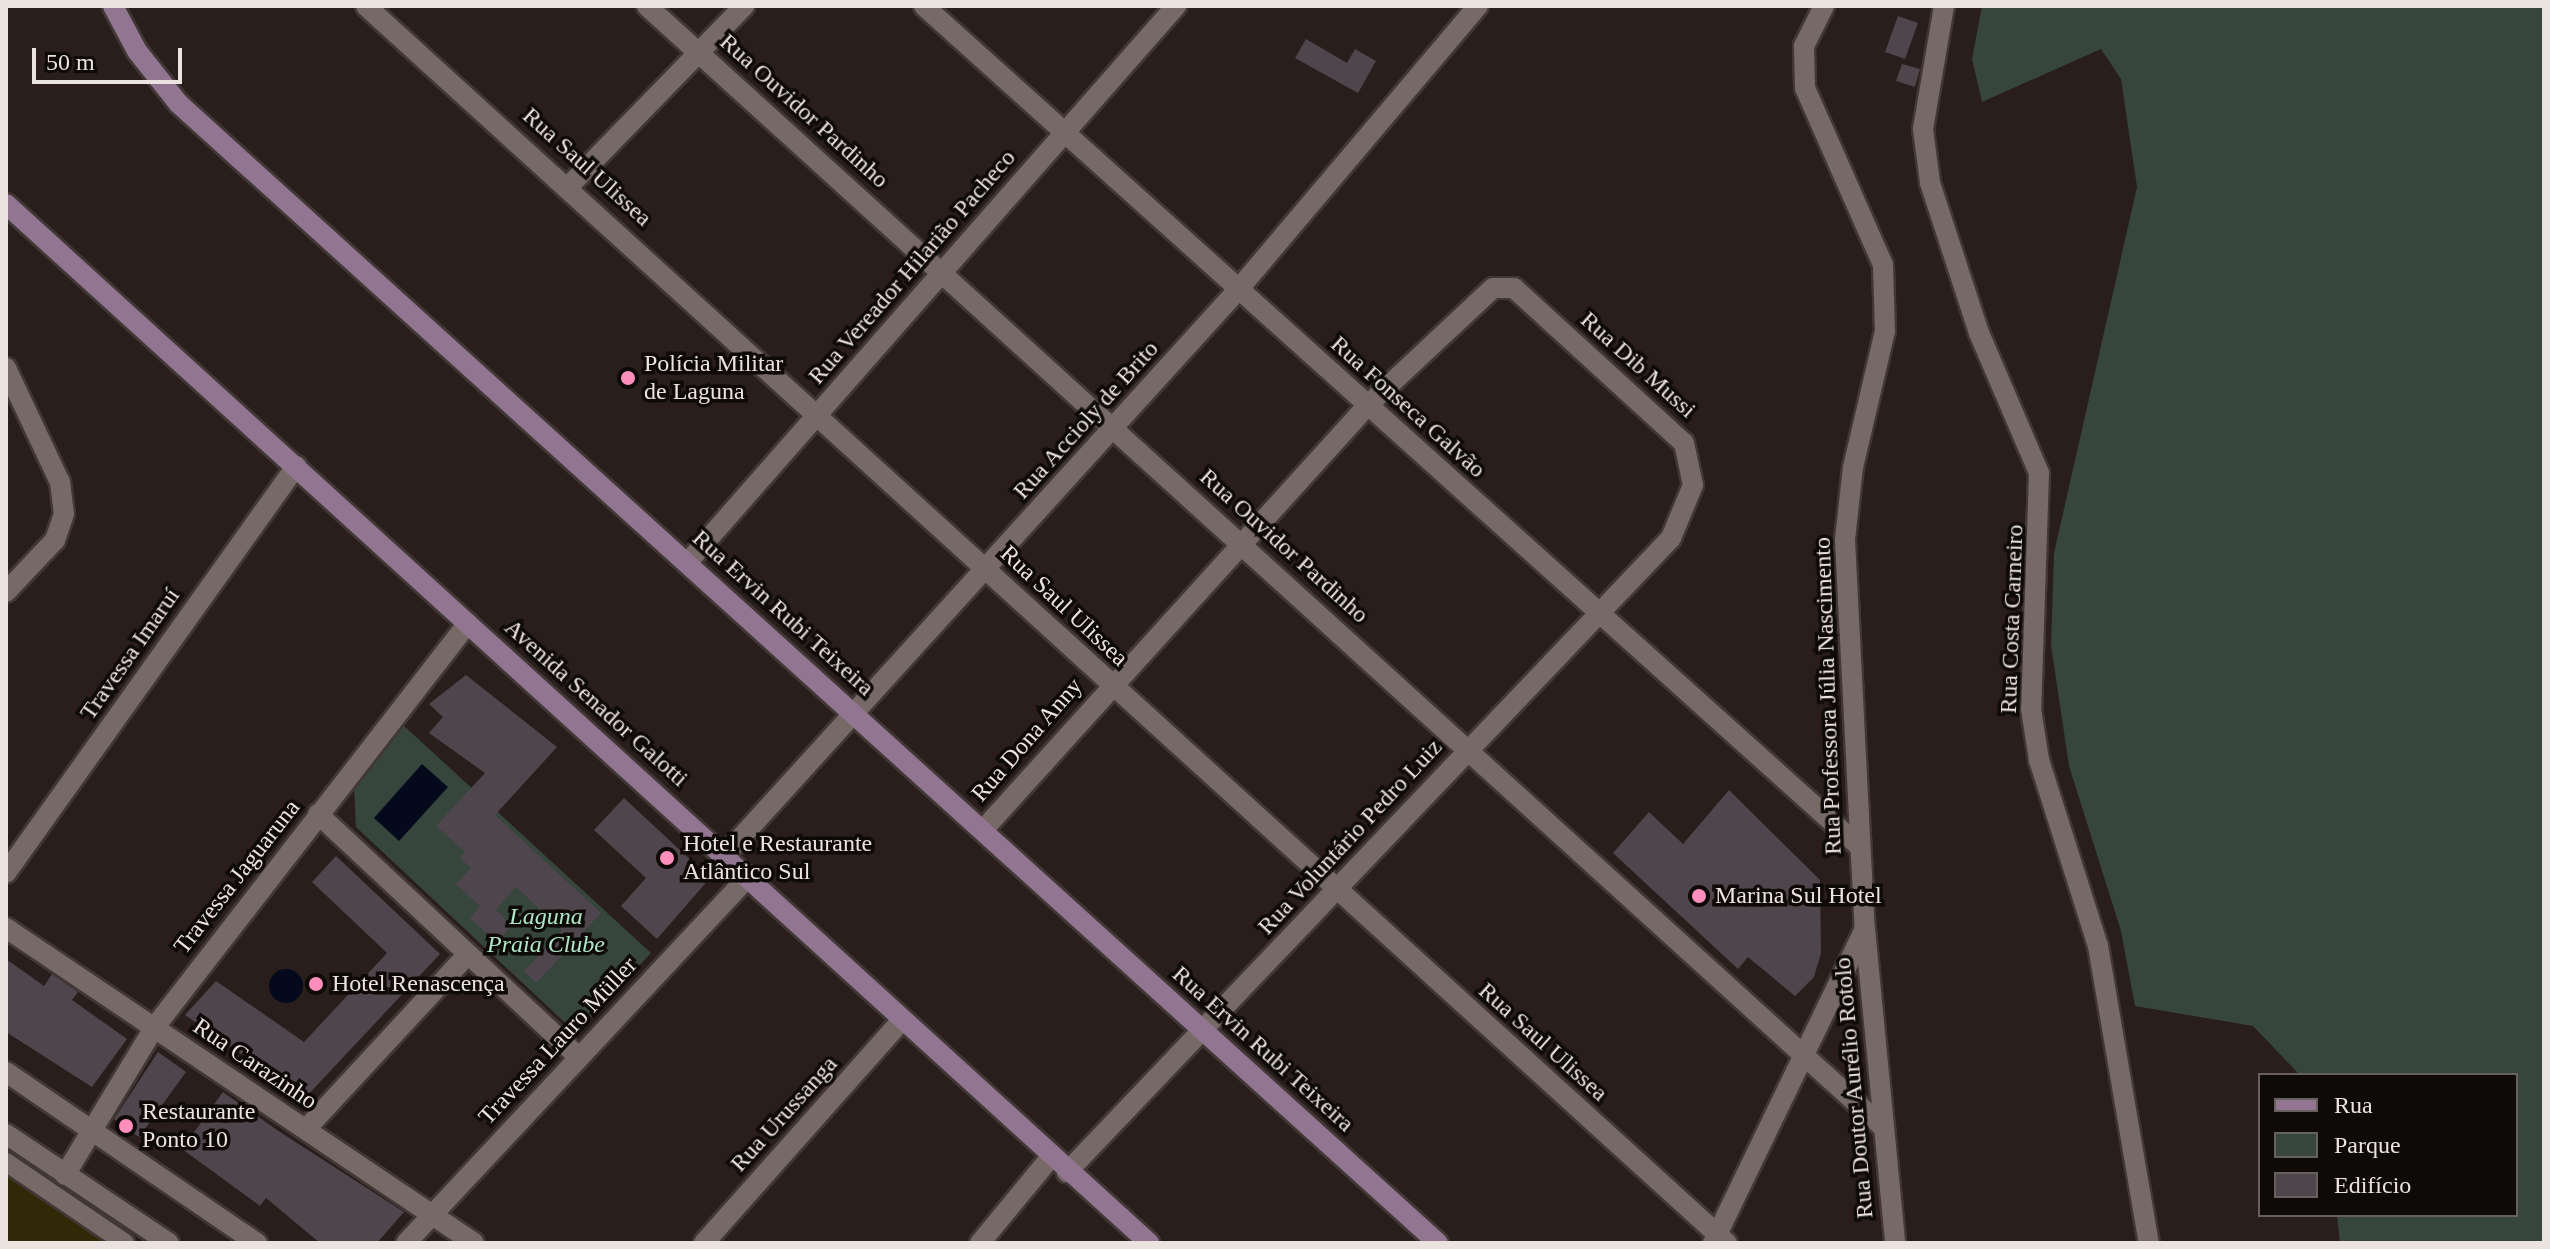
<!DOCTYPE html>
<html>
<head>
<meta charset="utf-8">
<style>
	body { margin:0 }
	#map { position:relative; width:2550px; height:1249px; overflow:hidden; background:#291e1b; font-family:Georgia,serif }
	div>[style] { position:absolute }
	.green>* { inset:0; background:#36463d }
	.sand>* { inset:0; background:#302806 }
	.water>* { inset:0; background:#040a1b }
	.round { border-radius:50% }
	.building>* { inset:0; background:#4f454c }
	.roads { filter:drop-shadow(2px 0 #413836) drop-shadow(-2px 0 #413836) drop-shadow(0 2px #413836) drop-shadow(0 -2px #413836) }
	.pedestrian>* { height:18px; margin:-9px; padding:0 9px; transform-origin:9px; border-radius:9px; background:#776a66 }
	.minor>* { height:20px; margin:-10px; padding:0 10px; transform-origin:10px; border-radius:10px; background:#776a66 }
	.tertiary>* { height:20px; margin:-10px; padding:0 10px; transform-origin:10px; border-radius:10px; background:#776a66 }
	.secondary>* { height:20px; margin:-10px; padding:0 10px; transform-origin:10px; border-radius:10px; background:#927591 }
	.dots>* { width:22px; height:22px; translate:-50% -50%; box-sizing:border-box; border:4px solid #0e0a08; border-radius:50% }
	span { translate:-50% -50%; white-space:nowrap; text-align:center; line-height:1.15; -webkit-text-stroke:7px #0e0a08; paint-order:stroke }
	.street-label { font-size:24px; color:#eae3e0 }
	.poi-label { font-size:24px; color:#eae3e0 }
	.left { translate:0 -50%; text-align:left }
	.park-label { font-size:24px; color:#b0e5c5; font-style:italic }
	.frame { position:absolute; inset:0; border:8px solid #eae3e0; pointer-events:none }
	.legend { position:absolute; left:2258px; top:1073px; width:260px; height:144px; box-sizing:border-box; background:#0e0a08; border:2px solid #66615e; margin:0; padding:10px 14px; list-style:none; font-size:24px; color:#eae3e0 }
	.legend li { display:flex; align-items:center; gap:16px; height:40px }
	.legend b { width:40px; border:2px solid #66615e }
	.scale { position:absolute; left:32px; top:48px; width:150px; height:36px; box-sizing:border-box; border:4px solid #eae3e0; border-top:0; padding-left:10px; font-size:24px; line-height:28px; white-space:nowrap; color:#eae3e0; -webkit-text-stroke:6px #0e0a08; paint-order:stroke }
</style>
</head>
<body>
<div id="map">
	<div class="green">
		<i style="clip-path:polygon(1982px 6px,2544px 6px,2544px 1243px,2340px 1243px,2337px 1215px,2516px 1215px,2516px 1075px,2300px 1075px,2253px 1026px,2135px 1006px,2121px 931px,2069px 766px,2051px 645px,2054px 553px,2137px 187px,2121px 79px,2101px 49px,1982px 102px,1972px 59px)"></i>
		<i style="clip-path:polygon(402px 724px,651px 953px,576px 1033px,356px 827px,354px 788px)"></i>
	</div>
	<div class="sand">
		<i style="clip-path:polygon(6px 1162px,125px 1243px,6px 1243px)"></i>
	</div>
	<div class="water">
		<i style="clip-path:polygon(422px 764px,448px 787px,399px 841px,374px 818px)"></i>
		<i class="round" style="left:269px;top:969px;width:34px;height:34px"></i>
	</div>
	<div class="building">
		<i style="clip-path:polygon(1898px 16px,1918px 23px,1905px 59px,1885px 52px)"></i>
		<i style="clip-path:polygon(1306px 39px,1347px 63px,1355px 49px,1376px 61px,1358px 93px,1295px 58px)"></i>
		<i style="clip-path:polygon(1902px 64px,1920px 69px,1915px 87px,1896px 81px)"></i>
		<i style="clip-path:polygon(466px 675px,557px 747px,495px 815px,601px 913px,536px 983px,524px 971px,562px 930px,516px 887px,496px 910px,512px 925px,497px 943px,470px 918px,480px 906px,456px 884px,471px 868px,460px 858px,465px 852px,436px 826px,485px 773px,429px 733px,443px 717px,429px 704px)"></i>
		<i style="clip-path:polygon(1729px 790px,1820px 880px,1821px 953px,1814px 977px,1795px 996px,1748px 957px,1738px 969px,1613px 853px,1649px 812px,1683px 844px)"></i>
		<i style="clip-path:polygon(624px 798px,710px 878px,657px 939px,621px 906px,646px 878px,594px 830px)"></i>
		<i style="clip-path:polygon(336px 856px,440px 954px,305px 1098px,185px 1015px,216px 981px,304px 1042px,387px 953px,312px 882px)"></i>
		<i style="clip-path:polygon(6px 959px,44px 986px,52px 974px,78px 992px,72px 1000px,127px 1039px,92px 1087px,6px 1032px)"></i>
		<i style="clip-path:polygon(158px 1052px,186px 1072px,139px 1137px,114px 1119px)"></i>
		<i style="clip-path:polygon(223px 1092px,280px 1132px,404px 1212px,377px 1243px,320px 1243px,266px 1198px,260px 1206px,182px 1149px)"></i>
	</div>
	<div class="roads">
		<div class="pedestrian">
			<i style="left:6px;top:1162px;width:144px;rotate:34.2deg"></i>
		</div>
		<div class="minor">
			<i style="left:366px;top:6px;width:1839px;rotate:42.27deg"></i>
			<i style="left:647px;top:6px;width:1669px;rotate:42.21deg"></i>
			<i style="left:924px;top:6px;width:1257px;rotate:41.94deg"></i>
			<i style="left:570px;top:185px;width:250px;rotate:-45.8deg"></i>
			<i style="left:6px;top:368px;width:126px;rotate:64.7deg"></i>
			<i style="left:60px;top:482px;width:32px;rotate:83deg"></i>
			<i style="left:64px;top:514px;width:28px;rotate:109deg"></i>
			<i style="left:55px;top:540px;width:71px;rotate:133.3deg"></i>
			<i style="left:688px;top:562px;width:740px;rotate:-48.73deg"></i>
			<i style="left:318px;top:814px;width:357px;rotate:43deg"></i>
			<i style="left:983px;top:830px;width:573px;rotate:-47.83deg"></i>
			<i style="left:1368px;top:405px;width:171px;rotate:-43.1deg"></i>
			<i style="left:1493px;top:288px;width:21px"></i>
			<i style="left:1514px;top:288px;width:230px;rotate:42.4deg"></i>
			<i style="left:1684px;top:443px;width:43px;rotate:77.9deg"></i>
			<i style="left:1693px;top:485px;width:57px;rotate:112.5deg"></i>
			<i style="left:1671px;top:538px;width:876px;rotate:133.61deg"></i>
			<i style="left:725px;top:855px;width:762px;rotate:-47.77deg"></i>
			<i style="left:1237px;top:291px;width:373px;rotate:-49.8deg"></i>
			<i style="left:6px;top:873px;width:500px;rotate:-54.5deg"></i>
			<i style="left:6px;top:928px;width:564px;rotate:33.94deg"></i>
			<i style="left:306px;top:1129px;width:238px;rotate:-47.2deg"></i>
			<i style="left:65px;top:1175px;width:172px;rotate:-58.8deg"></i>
			<i style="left:154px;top:1028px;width:512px;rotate:-52.21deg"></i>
			<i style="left:406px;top:1243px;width:502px;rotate:-46.94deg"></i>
			<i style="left:704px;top:1243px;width:298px;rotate:-48.4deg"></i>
			<i style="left:980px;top:1243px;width:112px;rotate:-50.5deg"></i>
			<i style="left:1713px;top:1243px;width:349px;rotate:-64.2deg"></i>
		</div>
		<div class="tertiary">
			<i style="left:1824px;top:6px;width:45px;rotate:116.6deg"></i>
			<i style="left:1804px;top:46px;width:42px;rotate:88.6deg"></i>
			<i style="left:1805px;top:88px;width:193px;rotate:66.2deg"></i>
			<i style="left:1883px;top:265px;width:66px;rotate:88.3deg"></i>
			<i style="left:1885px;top:331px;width:140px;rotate:103.2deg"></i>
			<i style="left:1853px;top:467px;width:73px;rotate:96.3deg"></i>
			<i style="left:1845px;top:540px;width:390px;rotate:87.1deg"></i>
			<i style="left:1865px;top:929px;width:315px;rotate:84.5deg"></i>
			<i style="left:1944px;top:6px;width:125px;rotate:99.7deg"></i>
			<i style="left:1923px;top:129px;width:54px;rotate:82.6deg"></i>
			<i style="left:1930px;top:183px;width:158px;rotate:71.9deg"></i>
			<i style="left:1979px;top:333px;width:152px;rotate:66.8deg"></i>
			<i style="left:2039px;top:473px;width:236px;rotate:91.9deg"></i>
			<i style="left:2031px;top:709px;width:52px;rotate:81.1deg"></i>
			<i style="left:2039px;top:760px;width:195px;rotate:72.4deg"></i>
			<i style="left:2098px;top:946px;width:301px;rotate:80.3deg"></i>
			<i style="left:6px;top:1072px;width:304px;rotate:34.3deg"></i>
			<i style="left:6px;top:1134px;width:196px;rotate:33.8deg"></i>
		</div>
		<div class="secondary">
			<i style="left:113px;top:6px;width:51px;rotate:61.9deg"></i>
			<i style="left:137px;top:51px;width:66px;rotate:51.7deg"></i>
			<i style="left:178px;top:103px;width:1699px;rotate:42.14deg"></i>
			<i style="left:6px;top:204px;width:1545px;rotate:42.27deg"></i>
		</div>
	</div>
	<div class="dots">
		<i style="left:628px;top:378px;background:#fe8ebc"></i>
		<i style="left:667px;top:858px;background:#fe8ebc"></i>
		<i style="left:1699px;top:896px;background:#fe8ebc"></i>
		<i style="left:316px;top:984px;background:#fe8ebc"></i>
		<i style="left:126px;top:1126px;background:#fe8ebc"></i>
	</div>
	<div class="street-label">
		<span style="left:804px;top:111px;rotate:42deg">Rua Ouvidor Pardinho</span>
		<span style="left:587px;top:167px;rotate:42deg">Rua Saul Ulissea</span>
		<span style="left:912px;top:267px;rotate:-49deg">Rua Vereador Hilarião Pacheco</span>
		<span style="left:1638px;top:365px;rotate:42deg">Rua Dib Mussi</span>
		<span style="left:1408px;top:407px;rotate:42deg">Rua Fonseca Galvão</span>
		<span style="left:1086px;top:420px;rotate:-48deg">Rua Accioly de Brito</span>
		<span style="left:1284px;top:546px;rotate:42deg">Rua Ouvidor Pardinho</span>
		<span style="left:1064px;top:606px;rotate:43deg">Rua Saul Ulissea</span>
		<span style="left:783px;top:613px;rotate:42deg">Rua Ervin Rubi Teixeira</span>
		<span style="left:2012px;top:619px;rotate:-88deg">Rua Costa Carneiro</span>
		<span style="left:130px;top:654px;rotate:-55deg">Travessa Imaruí</span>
		<span style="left:1828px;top:696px;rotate:-92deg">Rua Professora Júlia Nascimento</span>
		<span style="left:596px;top:703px;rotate:42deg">Avenida Senador Galotti</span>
		<span style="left:1027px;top:740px;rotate:-49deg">Rua Dona Anny</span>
		<span style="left:1350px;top:837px;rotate:-47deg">Rua Voluntário Pedro Luiz</span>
		<span style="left:237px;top:877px;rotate:-52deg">Travessa Jaguaruna</span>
		<span style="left:558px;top:1041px;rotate:-47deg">Travessa Lauro Müller</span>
		<span style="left:1543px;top:1042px;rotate:42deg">Rua Saul Ulissea</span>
		<span style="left:1263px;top:1049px;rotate:42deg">Rua Ervin Rubi Teixeira</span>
		<span style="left:255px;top:1064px;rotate:34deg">Rua Carazinho</span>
		<span style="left:1854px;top:1088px;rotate:-95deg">Rua Doutor Aurélio Rotolo</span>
		<span style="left:784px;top:1114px;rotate:-48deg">Rua Urussanga</span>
	</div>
	<div class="poi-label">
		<span class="left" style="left:644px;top:378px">Polícia Militar<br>de Laguna</span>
		<span class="left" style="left:683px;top:858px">Hotel e Restaurante<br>Atlântico Sul</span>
		<span class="left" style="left:1715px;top:896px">Marina Sul Hotel</span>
		<span class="left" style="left:332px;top:984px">Hotel Renascença</span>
		<span class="left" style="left:142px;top:1126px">Restaurante<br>Ponto 10</span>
	</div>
	<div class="park-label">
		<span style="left:546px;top:931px">Laguna<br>Praia Clube</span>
	</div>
	<div class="frame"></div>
	<ul class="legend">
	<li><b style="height:10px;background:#927591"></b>Rua</li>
	<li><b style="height:22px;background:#36463d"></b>Parque</li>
	<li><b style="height:22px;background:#4f454c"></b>Edifício</li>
	</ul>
	<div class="scale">50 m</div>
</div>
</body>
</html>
